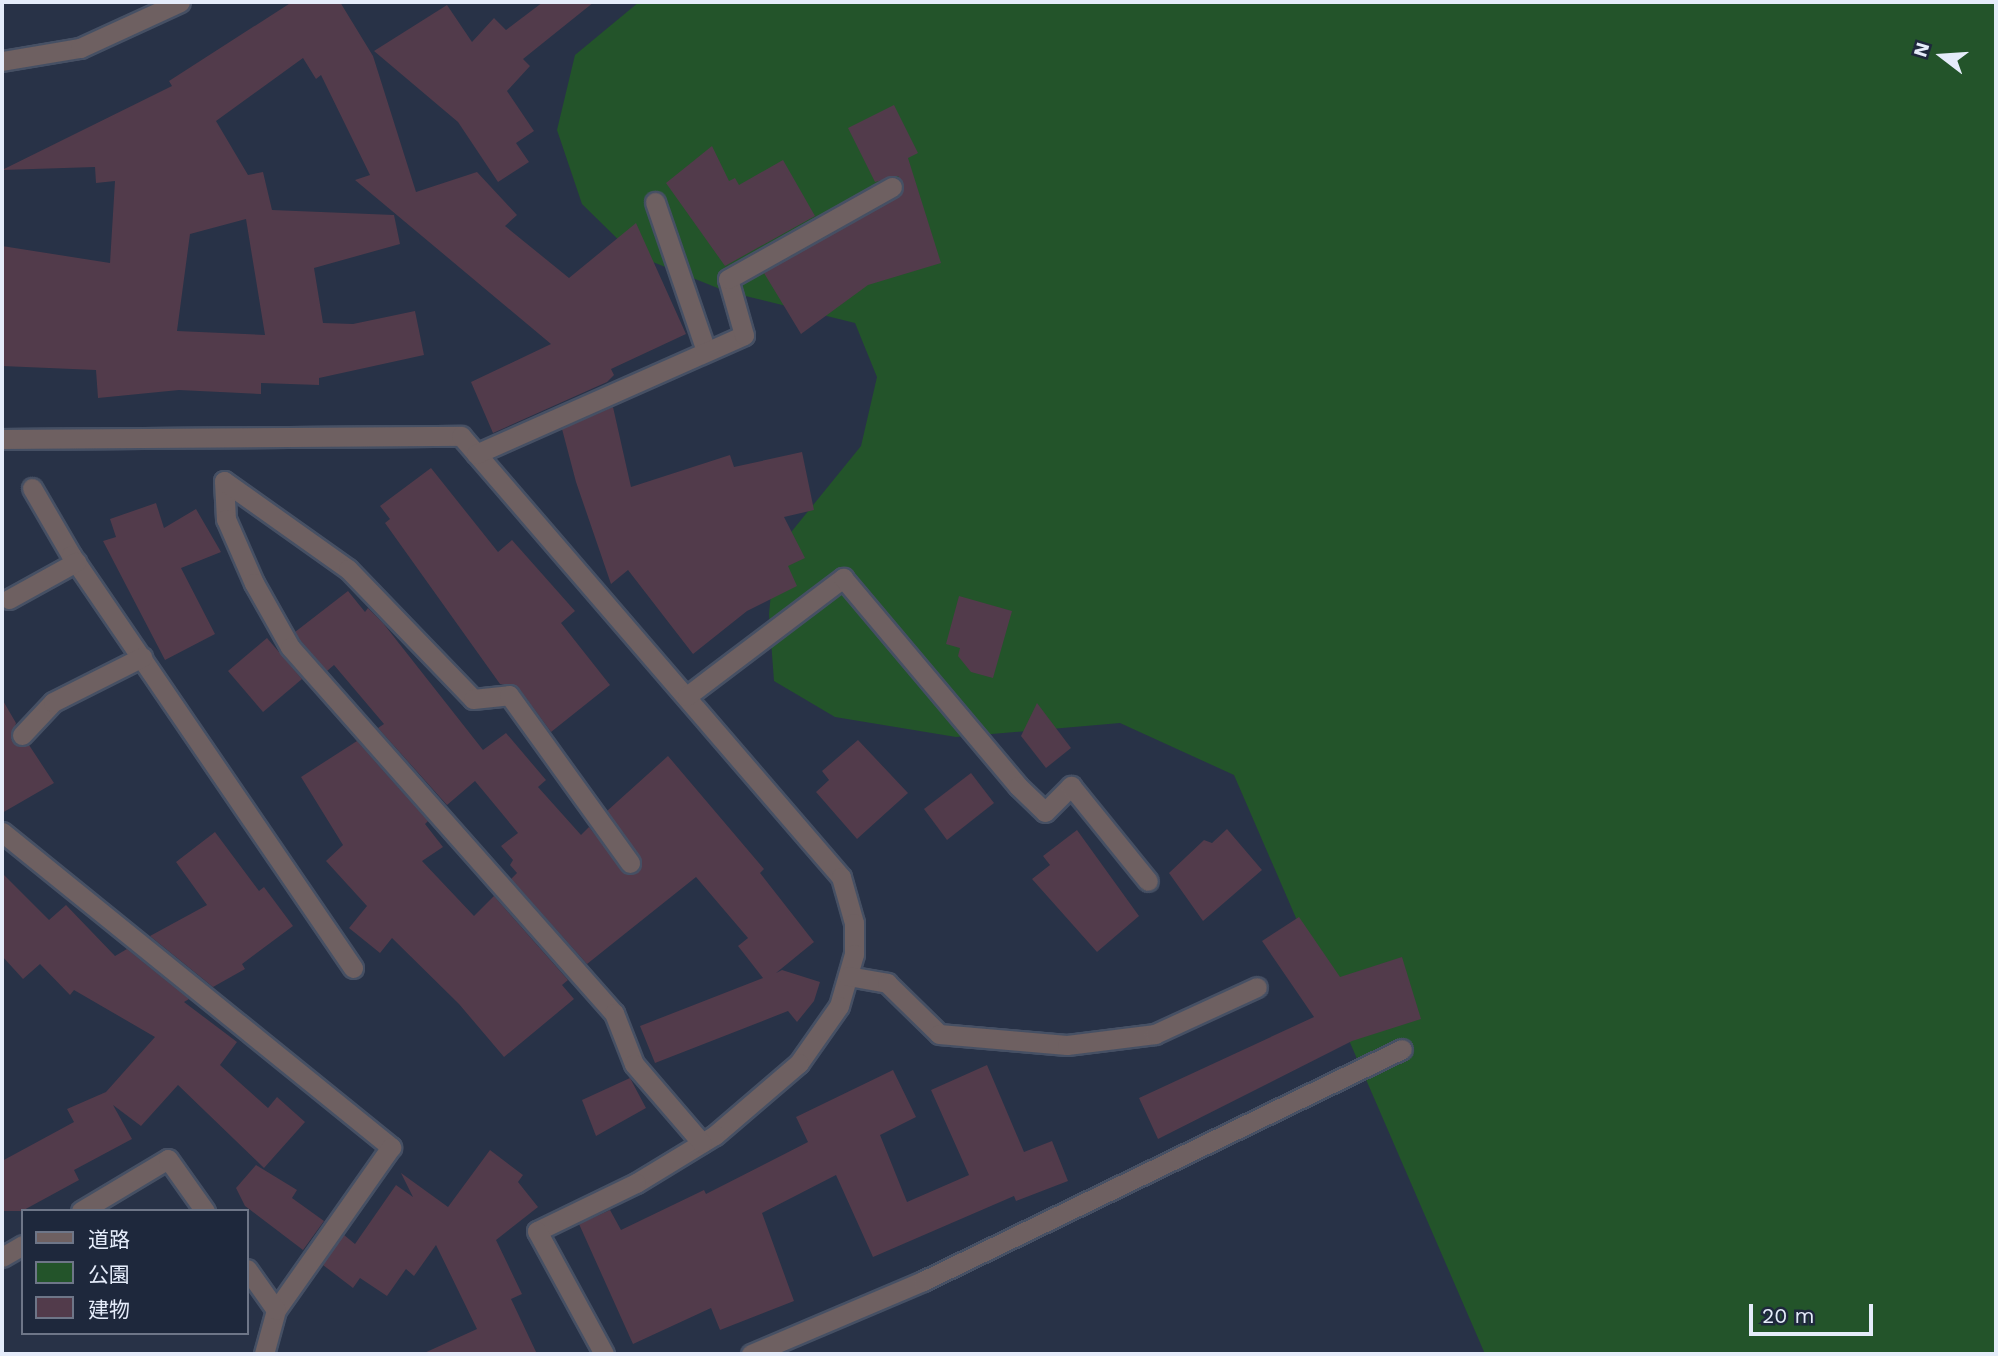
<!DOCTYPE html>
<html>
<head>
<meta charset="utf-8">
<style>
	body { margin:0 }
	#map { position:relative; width:1998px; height:1356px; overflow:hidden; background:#283247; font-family:"Work Sans","Noto Sans JP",sans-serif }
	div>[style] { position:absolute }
	.green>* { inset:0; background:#23542a }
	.building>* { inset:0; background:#523b4b }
	.roads { filter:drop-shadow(2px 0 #465064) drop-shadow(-2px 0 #465064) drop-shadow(0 2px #465064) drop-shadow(0 -2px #465064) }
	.minor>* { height:19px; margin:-9.5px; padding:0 9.5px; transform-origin:9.5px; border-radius:9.5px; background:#6e6061 }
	span { translate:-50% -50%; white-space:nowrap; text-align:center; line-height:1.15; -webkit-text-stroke:6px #1e283c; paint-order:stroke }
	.frame { position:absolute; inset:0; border:4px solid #e5ecfa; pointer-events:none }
	.legend { position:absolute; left:21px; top:1209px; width:228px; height:126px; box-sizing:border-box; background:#1e283c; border:2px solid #6e7688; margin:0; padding:9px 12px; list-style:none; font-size:21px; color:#e5ecfa }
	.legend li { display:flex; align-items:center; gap:14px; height:35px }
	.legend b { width:35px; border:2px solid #6e7688 }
	.north { position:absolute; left:1907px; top:21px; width:70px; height:70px; -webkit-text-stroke:5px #1e283c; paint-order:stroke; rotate:287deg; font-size:19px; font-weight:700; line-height:28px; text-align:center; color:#e5ecfa }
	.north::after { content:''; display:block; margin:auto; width:24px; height:32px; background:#e5ecfa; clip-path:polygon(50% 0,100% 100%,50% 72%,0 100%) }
	.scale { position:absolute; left:1749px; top:1304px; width:124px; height:32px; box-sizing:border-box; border:4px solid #e5ecfa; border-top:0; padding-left:9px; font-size:21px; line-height:24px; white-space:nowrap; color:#e5ecfa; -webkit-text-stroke:5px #1e283c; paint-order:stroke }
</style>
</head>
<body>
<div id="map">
	<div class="green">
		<i style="clip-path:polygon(639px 2px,1996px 2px,1996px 1354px,1485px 1354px,1234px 775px,1120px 723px,956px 737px,835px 717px,774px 681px,769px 614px,775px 552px,861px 446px,877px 377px,855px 323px,725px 291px,633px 254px,582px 204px,557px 130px,575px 55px)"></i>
	</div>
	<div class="building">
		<i style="clip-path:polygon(evenodd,292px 2px,340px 2px,373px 56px,416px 192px,477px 172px,517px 215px,505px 226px,569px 278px,636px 223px,686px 334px,611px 369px,614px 375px,607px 382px,493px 433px,471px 382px,551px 344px,355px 180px,370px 175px,321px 75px,316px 79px,303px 58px,216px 121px,248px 175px,263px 172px,272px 210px,394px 215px,400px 244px,314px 268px,323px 323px,353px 324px,415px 311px,424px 355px,319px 378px,319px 385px,261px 383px,261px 394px,179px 390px,98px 398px,96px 370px,2px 366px,2px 246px,110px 263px,115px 181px,96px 183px,95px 167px,2px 170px,172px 86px,169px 81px,292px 2px,246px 219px,265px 335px,177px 331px,190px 234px,246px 219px)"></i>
		<i style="clip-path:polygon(543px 2px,594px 2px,523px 59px,530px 66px,507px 91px,534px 131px,516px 143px,529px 162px,498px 182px,458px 122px,374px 51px,447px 5px,472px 42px,494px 18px,506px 30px)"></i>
		<i style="clip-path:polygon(894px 105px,918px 153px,908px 158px,941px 263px,868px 285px,801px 334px,764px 273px,902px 194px,904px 186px,898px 176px,875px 182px,848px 128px)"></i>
		<i style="clip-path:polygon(712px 146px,729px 181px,735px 178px,739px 185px,783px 160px,815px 216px,725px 266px,666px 183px)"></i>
		<i style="clip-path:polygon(613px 407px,631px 487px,730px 455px,734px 467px,802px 452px,814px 510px,784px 517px,805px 558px,788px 566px,797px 586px,747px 611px,693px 654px,628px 570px,611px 584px,576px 482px,562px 429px)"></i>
		<i style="clip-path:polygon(431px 468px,498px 552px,512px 540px,575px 611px,561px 623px,610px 685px,551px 732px,518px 687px,500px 684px,385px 523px,390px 519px,380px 506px)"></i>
		<i style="clip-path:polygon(156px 503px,164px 528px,196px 509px,221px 552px,181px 568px,215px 634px,165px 660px,103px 541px,116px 537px,110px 519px)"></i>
		<i style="clip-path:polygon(348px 591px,365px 612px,368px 608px,383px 623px,483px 750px,506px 733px,546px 780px,538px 787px,581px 835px,589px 827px,626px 874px,638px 872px,642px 861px,607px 811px,668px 756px,764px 869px,760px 873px,814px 942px,776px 973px,782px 970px,820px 982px,814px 1001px,797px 1022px,788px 1011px,655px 1063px,640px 1026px,763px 978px,738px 946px,748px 938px,696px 877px,587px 964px,511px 879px,517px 873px,510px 865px,513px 860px,501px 846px,518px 833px,475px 781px,447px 805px,378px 728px,384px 724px,334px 665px,327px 671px,300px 640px,295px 632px)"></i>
		<i style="clip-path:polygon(959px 596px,1012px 611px,993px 678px,971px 672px,958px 656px,960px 648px,946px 644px)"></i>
		<i style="clip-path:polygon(267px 638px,302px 679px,263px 712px,228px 671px)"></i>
		<i style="clip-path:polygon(2px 699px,16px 723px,11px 739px,19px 747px,29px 745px,54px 783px,2px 813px)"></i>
		<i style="clip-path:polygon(1037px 703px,1071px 748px,1046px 768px,1021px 736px)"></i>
		<i style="clip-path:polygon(858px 740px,908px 793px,857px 839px,816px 792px,829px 780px,822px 771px)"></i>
		<i style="clip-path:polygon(357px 741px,428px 821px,425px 824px,443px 847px,422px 861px,474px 916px,494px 896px,568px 980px,562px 985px,574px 999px,504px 1057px,459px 1004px,392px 938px,380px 953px,349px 928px,367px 906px,326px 861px,343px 845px,301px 777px)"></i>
		<i style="clip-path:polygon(971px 773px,994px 803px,947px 840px,924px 809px)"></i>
		<i style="clip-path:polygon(1227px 829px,1262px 870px,1203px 921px,1169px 873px,1204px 840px,1212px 843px)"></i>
		<i style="clip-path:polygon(1077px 830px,1139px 916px,1097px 952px,1032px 879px,1050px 865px,1043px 856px)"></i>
		<i style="clip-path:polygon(215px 832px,259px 891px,264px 887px,293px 926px,242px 964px,245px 969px,213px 987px,150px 936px,207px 905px,176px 862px)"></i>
		<i style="clip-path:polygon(2px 873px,49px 920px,66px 905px,115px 956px,127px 949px,189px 999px,184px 1002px,237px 1042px,220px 1065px,268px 1108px,277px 1097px,305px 1122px,264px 1168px,178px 1085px,141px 1126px,113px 1105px,132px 1139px,74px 1170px,79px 1180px,22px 1211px,2px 1211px,2px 1161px,74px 1122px,67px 1109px,106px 1092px,155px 1037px,74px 990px,70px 995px,40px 964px,23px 979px,2px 956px)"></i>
		<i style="clip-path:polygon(1299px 917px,1340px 977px,1402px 957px,1421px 1019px,1352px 1041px,1158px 1139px,1139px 1098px,1314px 1017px,1262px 941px)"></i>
		<i style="clip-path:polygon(987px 1065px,1024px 1152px,1052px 1141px,1068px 1181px,1016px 1201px,1014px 1196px,873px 1257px,836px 1175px,762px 1213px,794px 1301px,720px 1330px,711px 1308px,633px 1344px,579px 1224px,610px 1210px,621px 1230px,704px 1190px,706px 1194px,808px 1142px,796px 1117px,893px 1070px,916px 1117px,880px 1135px,907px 1202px,969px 1175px,931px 1090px)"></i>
		<i style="clip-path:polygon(630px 1078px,646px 1108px,596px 1136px,582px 1100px)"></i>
		<i style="clip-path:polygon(490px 1150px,523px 1175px,518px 1182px,538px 1207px,496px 1240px,522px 1294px,511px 1299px,537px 1354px,422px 1354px,477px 1329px,436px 1245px,414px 1276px,406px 1269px,387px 1296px,360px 1278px,353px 1288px,323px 1265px,344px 1235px,355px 1244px,396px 1185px,413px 1197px,401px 1173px,448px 1207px)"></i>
		<i style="clip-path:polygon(256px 1165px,297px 1190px,292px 1198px,324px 1221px,303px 1250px,245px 1206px,236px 1188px)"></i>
	</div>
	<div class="roads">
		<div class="minor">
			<i style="left:2px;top:61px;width:79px;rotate:-9.5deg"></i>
			<i style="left:80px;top:48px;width:110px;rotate:-24.7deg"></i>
			<i style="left:655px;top:202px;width:157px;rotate:71.1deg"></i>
			<i style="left:2px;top:439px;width:459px;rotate:-0.4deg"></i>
			<i style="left:461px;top:436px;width:582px;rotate:49.25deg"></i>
			<i style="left:841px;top:877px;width:48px;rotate:74.2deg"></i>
			<i style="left:854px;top:923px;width:31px;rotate:90deg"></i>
			<i style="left:854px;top:954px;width:54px;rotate:106.1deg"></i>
			<i style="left:839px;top:1006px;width:70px;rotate:125.1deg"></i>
			<i style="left:799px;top:1063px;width:111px;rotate:139.4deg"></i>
			<i style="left:715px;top:1135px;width:92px;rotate:148.7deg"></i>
			<i style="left:636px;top:1183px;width:110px;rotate:154.1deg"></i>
			<i style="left:537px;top:1231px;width:140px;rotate:61.4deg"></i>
			<i style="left:476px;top:454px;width:293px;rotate:-23.9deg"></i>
			<i style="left:744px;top:335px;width:58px;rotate:-105.9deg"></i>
			<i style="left:728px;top:279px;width:188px;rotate:-29.3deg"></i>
			<i style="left:224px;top:481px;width:38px;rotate:87deg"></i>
			<i style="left:226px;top:519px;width:70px;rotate:66.4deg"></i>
			<i style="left:254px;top:583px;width:73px;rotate:60.6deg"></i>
			<i style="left:290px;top:647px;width:489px;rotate:48.5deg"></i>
			<i style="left:614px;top:1013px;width:55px;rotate:68.6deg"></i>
			<i style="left:634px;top:1064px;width:104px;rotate:49.3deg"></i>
			<i style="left:224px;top:481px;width:152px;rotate:35.4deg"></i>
			<i style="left:348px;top:569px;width:180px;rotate:46.1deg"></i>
			<i style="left:473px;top:699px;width:36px;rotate:-6deg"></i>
			<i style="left:509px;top:695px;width:207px;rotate:54.2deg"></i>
			<i style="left:32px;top:488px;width:78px;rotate:59.8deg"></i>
			<i style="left:71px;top:555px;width:500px;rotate:55.67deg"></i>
			<i style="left:9px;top:599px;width:77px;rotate:-28.9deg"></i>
			<i style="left:687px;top:696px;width:196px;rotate:-37.1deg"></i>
			<i style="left:843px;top:578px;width:272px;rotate:49.9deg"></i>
			<i style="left:1018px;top:786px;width:37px;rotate:44deg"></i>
			<i style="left:1045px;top:812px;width:37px;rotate:-45deg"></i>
			<i style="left:1071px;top:786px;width:122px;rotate:51deg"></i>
			<i style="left:22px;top:735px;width:45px;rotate:-46.8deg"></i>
			<i style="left:53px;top:702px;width:100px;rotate:-26.8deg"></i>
			<i style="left:2px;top:832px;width:501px;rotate:39deg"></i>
			<i style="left:391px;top:1147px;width:199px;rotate:125.2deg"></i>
			<i style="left:276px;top:1310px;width:46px;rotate:105.3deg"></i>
			<i style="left:848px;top:976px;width:40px;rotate:10deg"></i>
			<i style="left:887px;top:983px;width:73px;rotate:44.4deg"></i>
			<i style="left:939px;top:1034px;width:128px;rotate:4.9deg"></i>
			<i style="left:1067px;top:1045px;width:89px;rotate:-7.1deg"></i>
			<i style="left:1155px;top:1034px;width:112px;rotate:-24.7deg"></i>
			<i style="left:81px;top:1211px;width:101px;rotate:-30.9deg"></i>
			<i style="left:168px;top:1159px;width:64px;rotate:54.6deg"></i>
			<i style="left:2px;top:1257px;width:24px;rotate:-30deg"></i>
			<i style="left:247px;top:1269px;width:50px;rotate:54.7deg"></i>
			<i style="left:751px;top:1354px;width:187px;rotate:-23deg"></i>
			<i style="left:923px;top:1281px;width:532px;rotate:-25.84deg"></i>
		</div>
	</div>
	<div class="frame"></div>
	<ul class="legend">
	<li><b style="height:9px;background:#6e6061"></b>道路</li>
	<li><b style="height:19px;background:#23542a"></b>公園</li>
	<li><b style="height:19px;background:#523b4b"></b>建物</li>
	</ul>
	<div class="north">N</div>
	<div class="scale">20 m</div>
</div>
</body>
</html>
